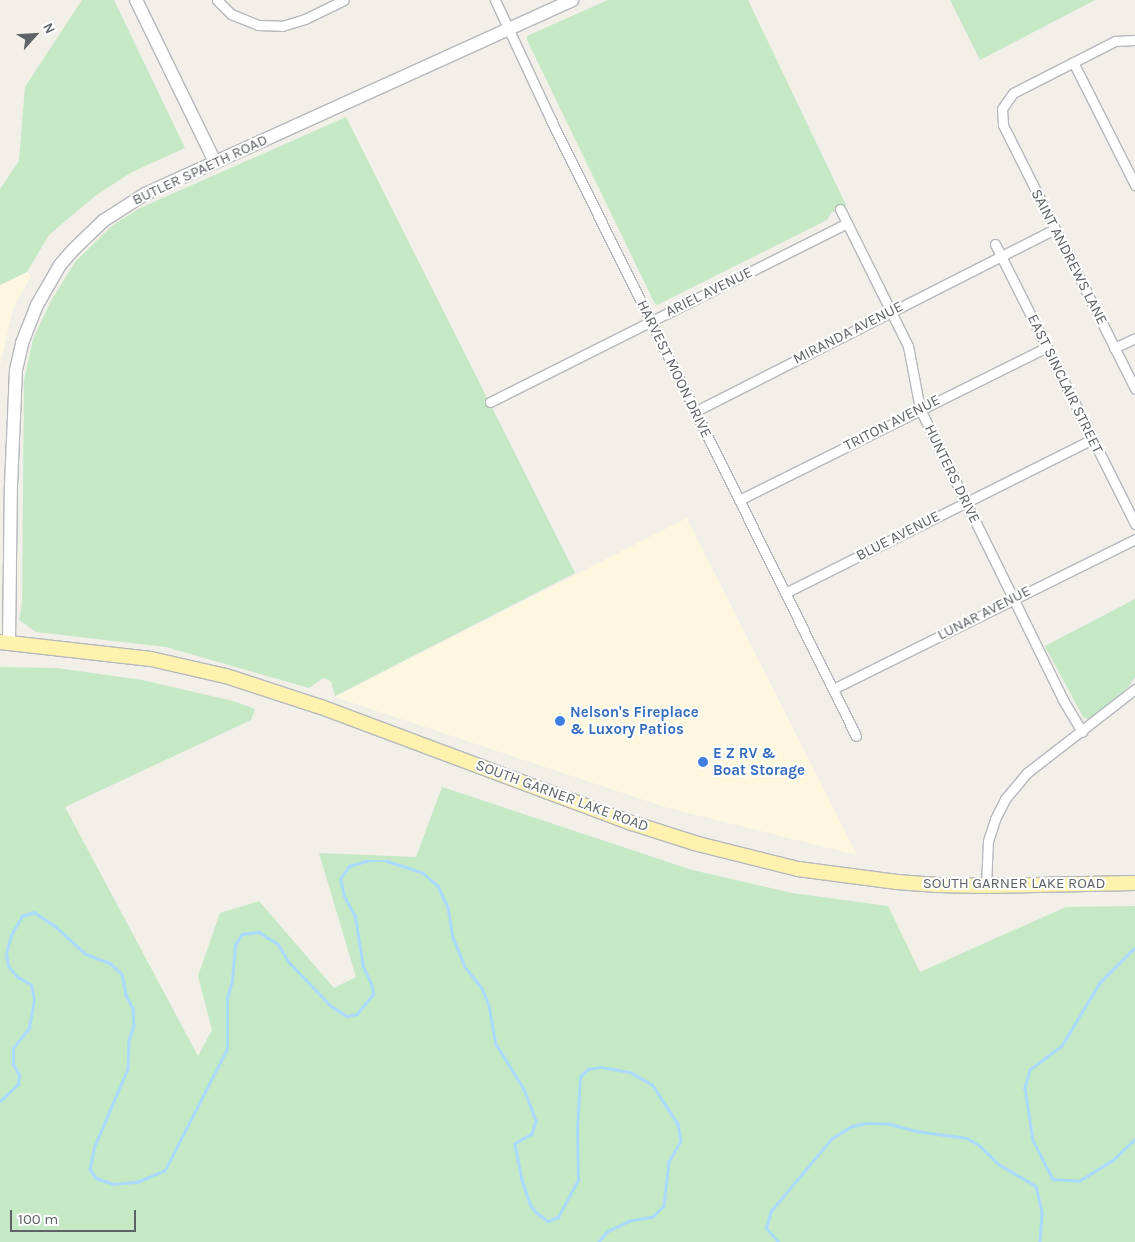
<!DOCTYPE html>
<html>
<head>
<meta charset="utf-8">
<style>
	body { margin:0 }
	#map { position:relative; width:1135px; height:1242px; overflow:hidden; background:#f1efe8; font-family:Karla,sans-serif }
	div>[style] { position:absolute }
	.commercial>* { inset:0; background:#fef7e0 }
	.green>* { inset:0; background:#c5e8c5 }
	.stream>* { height:2.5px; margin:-1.25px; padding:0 1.25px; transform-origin:1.25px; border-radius:1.25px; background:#aadaff }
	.roads { filter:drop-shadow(1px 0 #b5b8bc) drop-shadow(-1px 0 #b5b8bc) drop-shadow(0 1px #b5b8bc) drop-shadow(0 -1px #b5b8bc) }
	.street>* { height:9px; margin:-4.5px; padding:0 4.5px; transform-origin:4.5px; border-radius:4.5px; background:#fff }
	.secondary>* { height:12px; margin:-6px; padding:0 6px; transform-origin:6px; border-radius:6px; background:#fff }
	.primary>* { height:14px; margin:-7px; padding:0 7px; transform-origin:7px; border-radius:7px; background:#fff2af }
	.dots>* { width:14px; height:14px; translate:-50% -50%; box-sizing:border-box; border:2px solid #fff; border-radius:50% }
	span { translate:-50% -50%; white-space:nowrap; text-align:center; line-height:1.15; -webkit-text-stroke:4px #fff; paint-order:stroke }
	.street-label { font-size:15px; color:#5f6368 }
	.shop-label { font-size:15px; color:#366cbe; font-weight:700 }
	.left { translate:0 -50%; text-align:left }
	.north { position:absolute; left:10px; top:10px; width:50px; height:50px; -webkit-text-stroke:4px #fff; paint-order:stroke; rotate:64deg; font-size:14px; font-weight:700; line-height:20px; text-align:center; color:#5f6368 }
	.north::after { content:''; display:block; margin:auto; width:18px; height:22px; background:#5f6368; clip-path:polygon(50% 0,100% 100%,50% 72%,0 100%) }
	.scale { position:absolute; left:10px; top:1210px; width:126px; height:22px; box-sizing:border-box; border:2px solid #5f6368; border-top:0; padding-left:6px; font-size:15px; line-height:18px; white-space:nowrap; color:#5f6368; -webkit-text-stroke:4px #fff; paint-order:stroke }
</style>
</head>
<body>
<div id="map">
	<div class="commercial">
		<i style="clip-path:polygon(27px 272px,31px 276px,13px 309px,0 365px,0 285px)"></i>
		<i style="clip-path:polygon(687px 518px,857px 855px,668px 808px,335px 697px)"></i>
	</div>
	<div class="green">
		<i style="clip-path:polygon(82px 0,114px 0,185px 148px,132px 172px,95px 196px,49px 235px,27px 272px,0 285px,0 189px,19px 161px,25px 87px)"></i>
		<i style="clip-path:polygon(608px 0,748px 0,846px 205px,831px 213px,827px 220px,657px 305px,655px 304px,527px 40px,527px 36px)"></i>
		<i style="clip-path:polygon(950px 0,1095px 0,980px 60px)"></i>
		<i style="clip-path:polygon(346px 117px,575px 573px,335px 696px,331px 681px,323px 678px,309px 688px,166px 647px,36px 632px,19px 620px,22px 604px,24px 380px,33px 339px,51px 301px,75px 262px,113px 225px,140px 208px)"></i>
		<i style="clip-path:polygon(1135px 599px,1135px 677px,1129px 686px,1115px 699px,1088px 719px,1083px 717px,1045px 646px)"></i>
		<i style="clip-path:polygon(0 667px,57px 668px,142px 680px,233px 701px,255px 709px,251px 720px,65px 807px,198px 1056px,212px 1030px,198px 976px,220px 913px,259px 901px,334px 988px,356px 977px,319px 853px,416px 857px,442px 787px,692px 870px,792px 893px,888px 906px,920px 972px,1066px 907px,1135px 906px,1135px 1242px,0 1242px)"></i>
	</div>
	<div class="stream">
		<i style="left:1135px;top:948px;width:49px;rotate:135deg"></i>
		<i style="left:1100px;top:983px;width:74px;rotate:121.1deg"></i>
		<i style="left:1062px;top:1046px;width:40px;rotate:143deg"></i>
		<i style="left:1030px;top:1070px;width:19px;rotate:106deg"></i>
		<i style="left:1025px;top:1088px;width:53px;rotate:81.3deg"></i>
		<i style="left:1033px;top:1140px;width:44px;rotate:62.9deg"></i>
		<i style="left:1053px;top:1179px;width:26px;rotate:4deg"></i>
		<i style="left:1079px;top:1181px;width:40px;rotate:-32deg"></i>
		<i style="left:1113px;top:1160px;width:30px;rotate:-44deg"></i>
		<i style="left:0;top:1101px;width:25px;rotate:-43deg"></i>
		<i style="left:18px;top:1084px;width:9px;rotate:-84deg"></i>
		<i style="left:19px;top:1075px;width:13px;rotate:-119deg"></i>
		<i style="left:13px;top:1064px;width:16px;rotate:-90deg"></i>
		<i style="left:13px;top:1048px;width:26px;rotate:-51deg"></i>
		<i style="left:29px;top:1028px;width:28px;rotate:-80deg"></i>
		<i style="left:34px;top:1000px;width:15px;rotate:-101deg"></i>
		<i style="left:31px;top:985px;width:16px;rotate:-150deg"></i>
		<i style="left:17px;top:977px;width:14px;rotate:-129deg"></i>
		<i style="left:8px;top:966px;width:13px;rotate:-99deg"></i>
		<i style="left:6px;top:953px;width:19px;rotate:-74deg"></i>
		<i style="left:11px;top:935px;width:22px;rotate:-60deg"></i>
		<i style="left:22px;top:916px;width:13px;rotate:-18deg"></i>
		<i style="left:34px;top:912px;width:27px;rotate:34deg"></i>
		<i style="left:56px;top:927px;width:40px;rotate:42deg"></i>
		<i style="left:86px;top:954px;width:26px;rotate:21deg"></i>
		<i style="left:110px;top:963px;width:16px;rotate:43deg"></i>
		<i style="left:122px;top:974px;width:21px;rotate:79deg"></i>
		<i style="left:126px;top:995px;width:15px;rotate:62deg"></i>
		<i style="left:133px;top:1008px;width:17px;rotate:87deg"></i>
		<i style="left:134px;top:1025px;width:16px;rotate:108deg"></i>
		<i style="left:129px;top:1040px;width:29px;rotate:92deg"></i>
		<i style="left:128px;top:1069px;width:84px;rotate:113.2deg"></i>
		<i style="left:95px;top:1146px;width:24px;rotate:102deg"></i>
		<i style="left:90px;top:1169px;width:11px;rotate:56deg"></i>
		<i style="left:96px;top:1178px;width:18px;rotate:19deg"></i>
		<i style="left:113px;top:1184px;width:24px;rotate:-5deg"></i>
		<i style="left:137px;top:1182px;width:30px;rotate:-23deg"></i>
		<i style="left:165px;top:1170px;width:136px;rotate:-62.9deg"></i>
		<i style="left:227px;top:1049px;width:51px;rotate:-90deg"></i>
		<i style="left:227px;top:998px;width:19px;rotate:-74deg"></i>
		<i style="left:232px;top:980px;width:35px;rotate:-85deg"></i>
		<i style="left:235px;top:945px;width:13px;rotate:-58deg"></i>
		<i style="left:242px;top:934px;width:17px;rotate:-7deg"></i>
		<i style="left:259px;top:932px;width:22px;rotate:32deg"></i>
		<i style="left:278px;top:944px;width:21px;rotate:59deg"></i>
		<i style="left:289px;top:962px;width:61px;rotate:46.3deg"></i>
		<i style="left:331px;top:1006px;width:19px;rotate:32deg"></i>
		<i style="left:347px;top:1016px;width:10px;rotate:-11deg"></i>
		<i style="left:357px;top:1014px;width:26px;rotate:-51deg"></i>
		<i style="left:373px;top:994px;width:10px;rotate:-101deg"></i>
		<i style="left:371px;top:984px;width:19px;rotate:-115deg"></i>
		<i style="left:363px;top:967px;width:51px;rotate:-99.1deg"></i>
		<i style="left:355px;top:917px;width:24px;rotate:-118deg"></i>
		<i style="left:344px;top:896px;width:17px;rotate:-103deg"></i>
		<i style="left:340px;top:879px;width:16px;rotate:-55deg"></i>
		<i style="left:349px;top:866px;width:19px;rotate:-16deg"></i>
		<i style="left:367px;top:861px;width:20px"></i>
		<i style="left:387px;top:861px;width:38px;rotate:18deg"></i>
		<i style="left:423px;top:873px;width:20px;rotate:41deg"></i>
		<i style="left:438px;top:886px;width:23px;rotate:65deg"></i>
		<i style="left:448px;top:907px;width:30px;rotate:81deg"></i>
		<i style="left:453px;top:937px;width:32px;rotate:68deg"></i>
		<i style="left:465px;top:967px;width:27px;rotate:51deg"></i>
		<i style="left:482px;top:988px;width:18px;rotate:68deg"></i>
		<i style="left:489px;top:1005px;width:40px;rotate:80deg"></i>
		<i style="left:496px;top:1044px;width:53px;rotate:58.1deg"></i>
		<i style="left:524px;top:1089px;width:34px;rotate:69deg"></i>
		<i style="left:536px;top:1121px;width:14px;rotate:107deg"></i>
		<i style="left:532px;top:1134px;width:20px;rotate:150deg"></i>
		<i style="left:515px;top:1144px;width:37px;rotate:79deg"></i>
		<i style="left:522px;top:1180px;width:28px;rotate:71deg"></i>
		<i style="left:531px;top:1206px;width:9px;rotate:49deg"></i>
		<i style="left:537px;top:1213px;width:14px;rotate:36deg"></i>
		<i style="left:548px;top:1221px;width:11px;rotate:-22deg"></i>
		<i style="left:558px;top:1217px;width:42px;rotate:-61.6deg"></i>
		<i style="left:578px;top:1180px;width:52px;rotate:-91.1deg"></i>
		<i style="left:577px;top:1128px;width:51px;rotate:-86.6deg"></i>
		<i style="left:580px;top:1077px;width:11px;rotate:-45deg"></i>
		<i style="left:588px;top:1069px;width:13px;rotate:-9deg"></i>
		<i style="left:601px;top:1067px;width:29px;rotate:10deg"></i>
		<i style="left:630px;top:1072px;width:25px;rotate:29deg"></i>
		<i style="left:652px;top:1084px;width:48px;rotate:57deg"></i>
		<i style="left:678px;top:1124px;width:17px;rotate:80deg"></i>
		<i style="left:681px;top:1141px;width:24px;rotate:120deg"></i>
		<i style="left:669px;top:1162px;width:44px;rotate:96.5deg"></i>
		<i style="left:664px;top:1206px;width:16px;rotate:135deg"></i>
		<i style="left:653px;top:1217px;width:23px;rotate:170deg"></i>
		<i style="left:630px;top:1221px;width:25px;rotate:154deg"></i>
		<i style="left:607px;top:1232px;width:13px;rotate:129deg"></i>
		<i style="left:778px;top:1242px;width:18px;rotate:-131deg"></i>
		<i style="left:766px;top:1228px;width:18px;rotate:-74deg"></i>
		<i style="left:771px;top:1211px;width:95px;rotate:-50.1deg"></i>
		<i style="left:832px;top:1138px;width:23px;rotate:-31deg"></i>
		<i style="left:852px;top:1126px;width:15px;rotate:-11deg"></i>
		<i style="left:867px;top:1123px;width:23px;rotate:2deg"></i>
		<i style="left:890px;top:1124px;width:27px;rotate:15deg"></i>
		<i style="left:916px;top:1131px;width:51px;rotate:7.8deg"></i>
		<i style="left:967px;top:1138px;width:14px;rotate:30deg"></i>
		<i style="left:979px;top:1145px;width:29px;rotate:44deg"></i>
		<i style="left:1000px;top:1165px;width:42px;rotate:30.3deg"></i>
		<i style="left:1036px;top:1186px;width:28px;rotate:77deg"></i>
		<i style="left:1042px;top:1213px;width:29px;rotate:94deg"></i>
	</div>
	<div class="roads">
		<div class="street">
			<i style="left:217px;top:0;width:20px;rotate:45deg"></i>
			<i style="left:231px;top:14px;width:29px;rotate:22deg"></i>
			<i style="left:258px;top:25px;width:24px;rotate:2deg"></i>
			<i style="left:282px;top:26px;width:24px;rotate:-17deg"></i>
			<i style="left:305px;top:19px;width:43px;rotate:-26deg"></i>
			<i style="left:495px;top:0;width:132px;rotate:65deg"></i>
			<i style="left:551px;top:120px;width:687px;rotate:63.66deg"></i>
			<i style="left:1135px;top:40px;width:20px;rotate:177deg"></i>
			<i style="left:1115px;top:41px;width:114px;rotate:153deg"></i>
			<i style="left:1013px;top:93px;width:19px;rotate:125deg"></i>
			<i style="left:1002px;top:109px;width:16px;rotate:86deg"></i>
			<i style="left:1003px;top:125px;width:295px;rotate:63.4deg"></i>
			<i style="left:1073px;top:62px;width:138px;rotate:63.2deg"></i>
			<i style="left:840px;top:209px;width:153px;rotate:63.6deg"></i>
			<i style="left:908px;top:346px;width:64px;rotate:79.2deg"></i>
			<i style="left:920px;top:409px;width:324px;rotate:63.8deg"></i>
			<i style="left:1063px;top:700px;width:37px;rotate:59deg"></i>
			<i style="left:995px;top:244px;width:313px;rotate:63.4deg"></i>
			<i style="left:1114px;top:348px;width:23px;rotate:-25deg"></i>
			<i style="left:490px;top:402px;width:399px;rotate:-26.6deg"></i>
			<i style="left:694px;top:412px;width:405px;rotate:-26.9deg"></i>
			<i style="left:739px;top:500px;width:344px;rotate:-26.4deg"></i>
			<i style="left:785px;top:593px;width:344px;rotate:-26.6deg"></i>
			<i style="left:833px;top:689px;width:337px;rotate:-26.4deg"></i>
			<i style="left:986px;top:886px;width:45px;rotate:-87.5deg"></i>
			<i style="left:988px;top:841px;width:23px;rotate:-72deg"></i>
			<i style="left:995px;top:819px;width:22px;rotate:-63deg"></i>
			<i style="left:1005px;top:799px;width:35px;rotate:-50deg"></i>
			<i style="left:1028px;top:772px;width:135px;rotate:-37.8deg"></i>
		</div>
		<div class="secondary">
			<i style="left:136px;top:0;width:180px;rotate:64deg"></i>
			<i style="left:9px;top:642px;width:157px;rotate:-89.3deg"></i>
			<i style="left:11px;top:485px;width:115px;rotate:-87.5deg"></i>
			<i style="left:16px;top:370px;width:28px;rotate:-77deg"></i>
			<i style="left:22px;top:343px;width:41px;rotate:-68.5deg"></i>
			<i style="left:37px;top:305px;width:46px;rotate:-60.1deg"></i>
			<i style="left:60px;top:265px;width:20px;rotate:-49deg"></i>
			<i style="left:73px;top:250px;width:42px;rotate:-44deg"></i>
			<i style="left:103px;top:221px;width:50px;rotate:-32.7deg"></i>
			<i style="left:145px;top:194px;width:469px;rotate:-24.4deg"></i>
		</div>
		<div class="primary">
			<i style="left:0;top:642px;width:152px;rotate:6.4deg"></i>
			<i style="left:151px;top:659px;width:77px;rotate:12.8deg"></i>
			<i style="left:226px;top:676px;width:100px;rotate:18.1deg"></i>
			<i style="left:321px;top:707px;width:332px;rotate:20.5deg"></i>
			<i style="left:632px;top:823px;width:69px;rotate:17.7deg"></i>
			<i style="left:698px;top:844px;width:103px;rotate:14deg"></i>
			<i style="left:798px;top:869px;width:100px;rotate:7.5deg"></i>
			<i style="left:897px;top:882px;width:40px;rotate:4.3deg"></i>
			<i style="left:937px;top:885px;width:49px;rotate:1.2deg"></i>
			<i style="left:986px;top:886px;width:149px;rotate:-1.2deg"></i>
		</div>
	</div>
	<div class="dots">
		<i style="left:560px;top:721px;background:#3f7fe0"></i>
		<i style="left:703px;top:762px;background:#3f7fe0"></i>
	</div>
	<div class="street-label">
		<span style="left:200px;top:170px;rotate:-25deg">BUTLER SPAETH ROAD</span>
		<span style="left:1069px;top:257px;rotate:63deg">SAINT ANDREWS LANE</span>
		<span style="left:709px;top:292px;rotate:-26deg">ARIEL AVENUE</span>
		<span style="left:848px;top:333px;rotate:-27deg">MIRANDA AVENUE</span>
		<span style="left:674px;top:369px;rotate:64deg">HARVEST MOON DRIVE</span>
		<span style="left:1065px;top:384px;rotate:64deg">EAST SINCLAIR STREET</span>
		<span style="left:892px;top:423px;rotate:-27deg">TRITON AVENUE</span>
		<span style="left:952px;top:474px;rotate:64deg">HUNTERS DRIVE</span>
		<span style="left:898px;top:536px;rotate:-27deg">BLUE AVENUE</span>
		<span style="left:984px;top:613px;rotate:-27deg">LUNAR AVENUE</span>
		<span style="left:562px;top:796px;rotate:20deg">SOUTH GARNER LAKE ROAD</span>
		<span style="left:1014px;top:884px">SOUTH GARNER LAKE ROAD</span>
	</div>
	<div class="shop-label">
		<span class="left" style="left:570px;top:721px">Nelson's Fireplace<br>&amp; Luxory Patios</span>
		<span class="left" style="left:713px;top:762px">E Z RV &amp;<br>Boat Storage</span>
	</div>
	<div class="north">N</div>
	<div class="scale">100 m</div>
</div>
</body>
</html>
